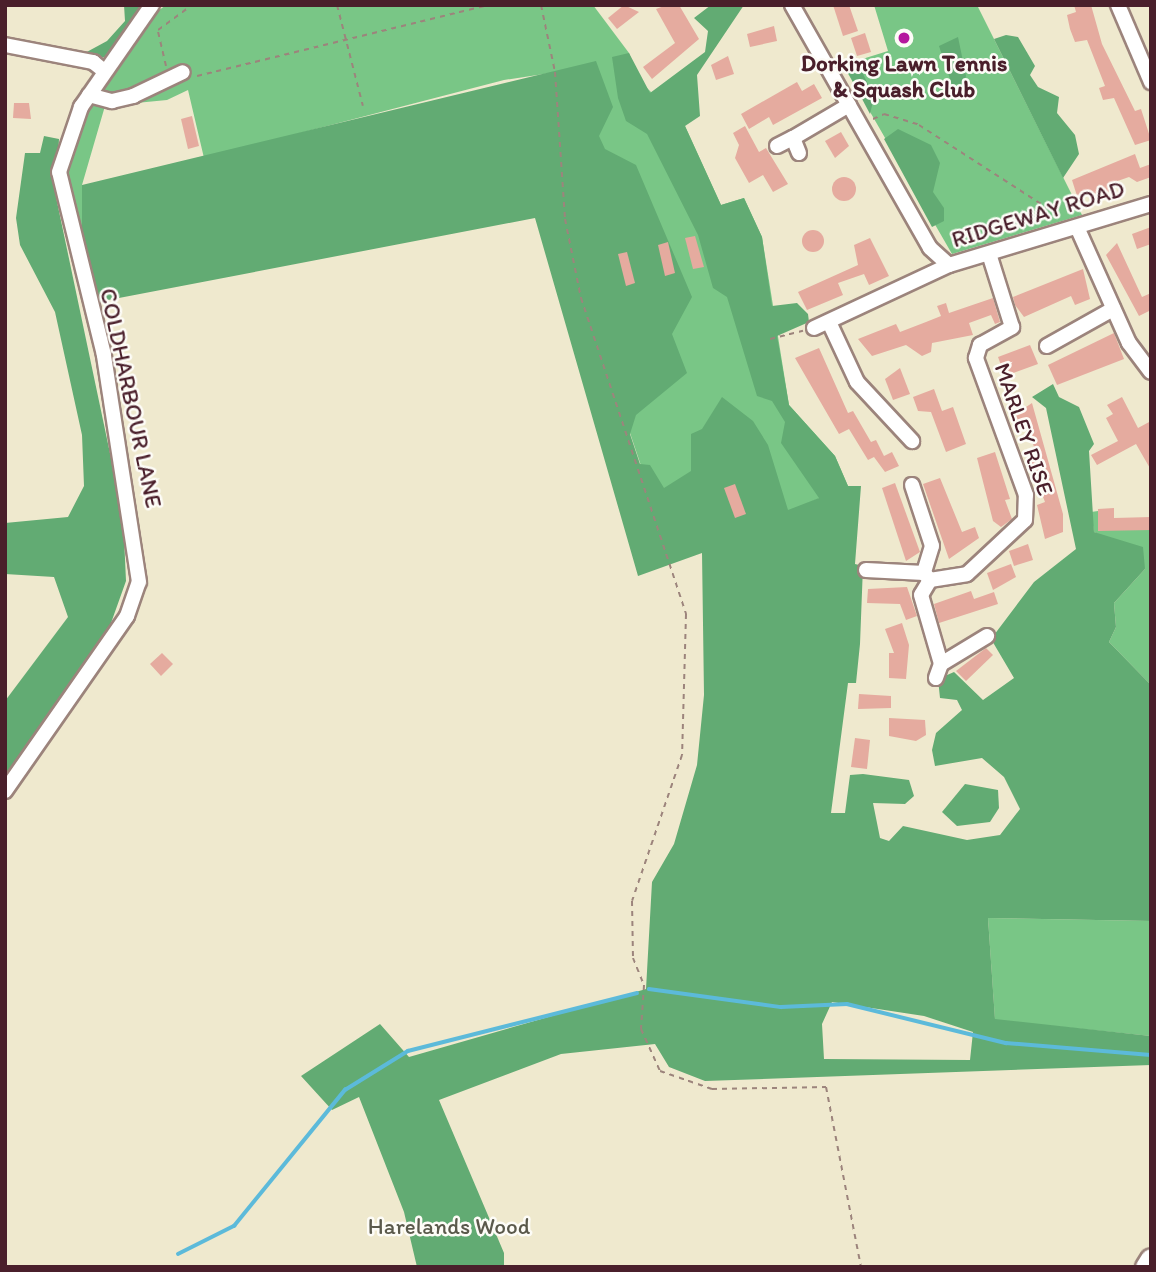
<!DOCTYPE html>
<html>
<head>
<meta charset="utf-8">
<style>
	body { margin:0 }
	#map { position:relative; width:1156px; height:1272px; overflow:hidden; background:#efe9ce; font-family:Itim,sans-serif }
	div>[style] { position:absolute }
	.green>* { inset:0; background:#79c686 }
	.forest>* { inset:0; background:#62ab73 }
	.stream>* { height:3.5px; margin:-1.75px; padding:0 1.75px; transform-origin:1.75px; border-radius:1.75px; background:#5cbada }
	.building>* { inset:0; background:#e5ab9f }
	.round { border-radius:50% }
	.path>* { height:2px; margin-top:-1px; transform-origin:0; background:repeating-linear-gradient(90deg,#9c847c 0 5px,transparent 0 10px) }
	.roads { filter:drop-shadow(2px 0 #9c847c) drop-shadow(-2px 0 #9c847c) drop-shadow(0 2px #9c847c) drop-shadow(0 -2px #9c847c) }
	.minor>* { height:14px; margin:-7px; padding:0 7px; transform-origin:7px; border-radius:7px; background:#fff }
	.highway>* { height:21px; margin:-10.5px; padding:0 10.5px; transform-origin:10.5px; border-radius:10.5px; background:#fff }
	.dots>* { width:19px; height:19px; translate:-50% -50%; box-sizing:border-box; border:4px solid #fdfcf7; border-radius:50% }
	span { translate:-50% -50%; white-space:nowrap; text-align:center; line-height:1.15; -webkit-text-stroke:5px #fdfcf7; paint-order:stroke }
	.poi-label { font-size:23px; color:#4a1f2b; font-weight:700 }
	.street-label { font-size:23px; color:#4a1f2b }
	.park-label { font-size:23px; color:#5a594b }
	.frame { position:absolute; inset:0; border:7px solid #4a1f2b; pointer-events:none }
</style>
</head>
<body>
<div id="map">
	<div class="green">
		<i style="clip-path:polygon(166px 5px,593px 5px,629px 53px,638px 79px,685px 126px,721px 205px,744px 198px,762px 237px,789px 405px,835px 456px,848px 486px,673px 561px,585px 299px,557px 72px,504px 80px,204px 158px,188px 90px,167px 100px,105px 106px,82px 185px,88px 264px,65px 168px,77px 124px,91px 103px,105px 105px,104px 86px,150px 17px)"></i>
		<i style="clip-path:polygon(874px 5px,977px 5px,1082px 215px,952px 254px,843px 65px,888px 51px)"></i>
		<i style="clip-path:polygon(1098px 511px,1098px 530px,1151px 530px,1151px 685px,1109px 642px,1116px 627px,1114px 603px,1145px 569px,1127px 547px,1094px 532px,1091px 512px)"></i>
		<i style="clip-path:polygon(988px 918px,1151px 921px,1151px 1036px,995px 1020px)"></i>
	</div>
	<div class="forest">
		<i style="clip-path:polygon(124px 5px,148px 5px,108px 58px,83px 54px,107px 41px,125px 21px)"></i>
		<i style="clip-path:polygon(evenodd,711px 5px,744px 5px,697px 75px,700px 116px,685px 126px,721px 205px,744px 198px,762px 237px,772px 306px,797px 303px,808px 314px,809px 322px,777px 336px,789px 405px,835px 456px,848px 486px,861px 486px,855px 564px,863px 566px,860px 644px,856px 683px,848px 683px,831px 813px,845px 813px,850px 775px,863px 774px,909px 780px,914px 796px,905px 804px,873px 803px,880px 838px,889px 841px,903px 826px,967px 840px,1000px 835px,1020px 809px,1004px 777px,982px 758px,935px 766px,932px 750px,936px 733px,962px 710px,957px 700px,940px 698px,938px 679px,954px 672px,983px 700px,1014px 678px,991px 639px,1034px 582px,1076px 549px,1046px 408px,1032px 397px,1053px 384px,1059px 397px,1079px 407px,1094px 444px,1089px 451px,1094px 532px,1143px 547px,1145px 569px,1114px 603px,1116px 627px,1109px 642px,1151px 685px,1151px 921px,988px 918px,995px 1019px,1151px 1036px,1151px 1065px,705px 1081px,669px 1067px,655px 1044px,561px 1054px,439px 1100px,504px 1253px,504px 1267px,417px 1267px,404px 1212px,359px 1097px,332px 1110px,301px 1076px,380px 1024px,409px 1057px,646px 989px,652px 882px,674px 844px,697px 765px,704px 695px,702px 553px,638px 576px,535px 218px,98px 302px,82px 229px,82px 185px,596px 61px,613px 107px,599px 136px,605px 149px,636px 165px,692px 297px,672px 334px,687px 373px,636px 415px,630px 434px,640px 464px,650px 465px,664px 488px,691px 471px,691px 434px,702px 429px,722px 397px,753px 421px,768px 445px,788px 510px,819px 498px,781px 443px,785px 422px,772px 401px,757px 396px,727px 297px,713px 288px,698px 235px,647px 134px,626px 121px,618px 98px,612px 57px,629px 53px,650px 93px,705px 52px,708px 31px,694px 18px,711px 5px,832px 1002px,924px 1016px,973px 1032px,970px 1060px,824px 1059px,822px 1024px,832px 1002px)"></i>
		<i style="clip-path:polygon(1006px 35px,1018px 37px,1035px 66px,1030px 75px,1038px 87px,1059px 97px,1057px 113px,1075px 135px,1079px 154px,1063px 178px,994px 39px)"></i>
		<i style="clip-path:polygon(958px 37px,966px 76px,964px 83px,952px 85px,939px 46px)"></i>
		<i style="clip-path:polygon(842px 61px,857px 61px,874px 97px,870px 114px)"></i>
		<i style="clip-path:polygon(898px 129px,931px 145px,940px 163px,933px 192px,944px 208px,944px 221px,932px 227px,884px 139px)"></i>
		<i style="clip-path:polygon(44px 136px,59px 139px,56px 197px,123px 515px,126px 581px,106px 637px,5px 776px,5px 701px,68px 617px,54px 577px,5px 574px,5px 523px,68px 517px,84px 486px,82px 435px,55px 312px,20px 245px,16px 218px,25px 153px,40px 153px)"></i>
		<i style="clip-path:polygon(965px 784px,998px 790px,999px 808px,990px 822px,957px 826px,942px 812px)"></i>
	</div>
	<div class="stream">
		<i style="left:649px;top:989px;width:133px;rotate:7.8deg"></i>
		<i style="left:781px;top:1007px;width:66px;rotate:-2.6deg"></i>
		<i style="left:847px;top:1004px;width:164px;rotate:13.8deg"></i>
		<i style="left:1006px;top:1043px;width:145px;rotate:4.7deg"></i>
		<i style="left:178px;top:1254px;width:63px;rotate:-26.6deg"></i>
		<i style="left:234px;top:1226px;width:176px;rotate:-50.8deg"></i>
		<i style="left:345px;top:1090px;width:74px;rotate:-31.8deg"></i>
		<i style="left:408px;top:1051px;width:236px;rotate:-14.2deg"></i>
	</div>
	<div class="building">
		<i style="clip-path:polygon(624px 5px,639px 12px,617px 29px,608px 18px)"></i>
		<i style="clip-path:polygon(667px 5px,679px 5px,699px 39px,652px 79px,643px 67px,675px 43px,656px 9px)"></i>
		<i style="clip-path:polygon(833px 5px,849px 5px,858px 31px,843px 36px)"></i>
		<i style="clip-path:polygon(1074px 5px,1091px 5px,1102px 44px,1135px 111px,1141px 109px,1151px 140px,1135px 145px,1114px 98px,1103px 100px,1099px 88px,1105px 86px,1087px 40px,1075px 42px,1070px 29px,1067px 15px,1076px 12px)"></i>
		<i style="clip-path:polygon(774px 26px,777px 41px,750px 47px,747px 34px)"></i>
		<i style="clip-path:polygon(865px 33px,871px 52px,857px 56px,851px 38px)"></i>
		<i style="clip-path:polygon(728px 56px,734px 74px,716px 80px,711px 65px)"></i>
		<i style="clip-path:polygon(797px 82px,802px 91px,814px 84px,822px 98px,773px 125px,769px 117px,749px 129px,741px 114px)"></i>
		<i style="clip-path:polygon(14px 103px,29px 103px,31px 119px,13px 118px)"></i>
		<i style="clip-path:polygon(192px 116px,199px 146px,188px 149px,181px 119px)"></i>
		<i style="clip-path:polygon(745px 126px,759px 152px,766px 148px,788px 184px,773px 192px,763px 175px,749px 183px,735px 158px,739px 145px,733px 133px)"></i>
		<i style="clip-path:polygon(841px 132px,849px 146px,835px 158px,825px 141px)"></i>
		<i style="clip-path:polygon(1135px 154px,1140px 168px,1151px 164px,1151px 177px,1137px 182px,1129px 177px,1109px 184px,1112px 191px,1077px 196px,1072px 180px)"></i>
		<i class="round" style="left:832px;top:177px;width:24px;height:24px"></i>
		<i style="clip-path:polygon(1151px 227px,1151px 244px,1137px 249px,1132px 234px)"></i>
		<i class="round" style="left:802px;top:230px;width:22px;height:22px"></i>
		<i style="clip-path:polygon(695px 236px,704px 267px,693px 269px,685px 238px)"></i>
		<i style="clip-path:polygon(870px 238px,889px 276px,869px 285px,864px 274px,838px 283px,843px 295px,807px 310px,798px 292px,858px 265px,854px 245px)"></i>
		<i style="clip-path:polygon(668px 242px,675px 273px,665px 276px,658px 245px)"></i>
		<i style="clip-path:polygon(1117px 243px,1142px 297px,1151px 293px,1151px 310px,1139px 316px,1106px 255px)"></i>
		<i style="clip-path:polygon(627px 252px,635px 283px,626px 286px,618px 254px)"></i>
		<i style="clip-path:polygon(1083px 269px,1090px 299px,1075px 305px,1071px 296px,1024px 317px,1015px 305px,1013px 297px)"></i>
		<i style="clip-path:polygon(993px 298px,1000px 322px,995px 324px,991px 315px,969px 323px,973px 335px,932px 343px,931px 352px,922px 356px,906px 345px,872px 356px,858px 339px,896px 324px,900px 332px,926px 322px,941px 316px,937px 306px,946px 303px,949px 313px)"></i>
		<i style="clip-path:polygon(1114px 333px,1124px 359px,1057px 385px,1048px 365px)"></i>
		<i style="clip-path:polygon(1030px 345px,1038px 364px,1005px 376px,998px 357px)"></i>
		<i style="clip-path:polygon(819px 348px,848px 413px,853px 411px,871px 442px,876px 440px,884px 456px,892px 452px,899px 466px,885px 472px,874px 457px,868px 460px,849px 429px,839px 434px,795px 358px)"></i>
		<i style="clip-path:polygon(900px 368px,910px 394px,893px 400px,885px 379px)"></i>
		<i style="clip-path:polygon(934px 389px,942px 411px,953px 407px,966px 444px,946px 452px,931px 412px,918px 411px,913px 397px)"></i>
		<i style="clip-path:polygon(1122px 397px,1138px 428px,1151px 421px,1151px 470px,1136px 444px,1097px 465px,1091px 455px,1118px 441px,1106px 418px,1113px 414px,1107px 405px)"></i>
		<i style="clip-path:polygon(1032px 403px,1063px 514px,1063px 532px,1045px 539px,1037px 505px,1045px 502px,1025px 451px,1034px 447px,1029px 431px,1016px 431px,1011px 417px)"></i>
		<i style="clip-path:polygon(995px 452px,1010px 499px,1005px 500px,1012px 519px,1001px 527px,993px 521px,977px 458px)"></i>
		<i style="clip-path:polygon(940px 478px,962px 532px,975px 527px,979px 538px,949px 559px,923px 484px)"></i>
		<i style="clip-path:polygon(895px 483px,920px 552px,906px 561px,882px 488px)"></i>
		<i style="clip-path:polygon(735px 484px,746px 514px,735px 518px,724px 488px)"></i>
		<i style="clip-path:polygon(1114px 508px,1114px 518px,1151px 517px,1151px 530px,1098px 531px,1098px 509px)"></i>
		<i style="clip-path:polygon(1028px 544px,1033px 560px,1014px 566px,1009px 551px)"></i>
		<i style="clip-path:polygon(1011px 564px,1016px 577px,993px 590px,987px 573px)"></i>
		<i style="clip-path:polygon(907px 587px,917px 616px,906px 620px,900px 604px,867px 603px,868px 589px)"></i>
		<i style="clip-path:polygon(971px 591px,974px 599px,994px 592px,998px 604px,939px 623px,934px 604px)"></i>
		<i style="clip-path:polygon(902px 623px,909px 645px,906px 679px,889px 678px,889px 653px,894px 653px,885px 629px)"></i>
		<i style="clip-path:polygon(986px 648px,993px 655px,966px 681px,956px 671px)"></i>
		<i style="clip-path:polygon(162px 653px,173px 664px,161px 676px,150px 664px)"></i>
		<i style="clip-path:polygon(859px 694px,891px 696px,891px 708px,858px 709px)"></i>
		<i style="clip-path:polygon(889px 718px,925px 720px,926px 735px,916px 741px,889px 736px)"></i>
		<i style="clip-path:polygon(855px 738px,870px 740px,867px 769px,851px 767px)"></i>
	</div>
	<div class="path">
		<i style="left:337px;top:5px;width:104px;rotate:75.6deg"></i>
		<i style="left:541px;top:5px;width:68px;rotate:78.2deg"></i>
		<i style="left:555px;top:72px;width:147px;rotate:86.1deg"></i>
		<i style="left:565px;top:219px;width:81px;rotate:78.6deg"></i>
		<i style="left:581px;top:298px;width:333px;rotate:71.6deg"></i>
		<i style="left:686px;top:614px;width:141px;rotate:91.6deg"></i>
		<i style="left:682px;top:755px;width:154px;rotate:108.9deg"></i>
		<i style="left:632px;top:901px;width:57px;rotate:89deg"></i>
		<i style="left:633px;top:958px;width:29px;rotate:68deg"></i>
		<i style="left:644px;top:985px;width:44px;rotate:93.9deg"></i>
		<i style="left:641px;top:1029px;width:46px;rotate:65.7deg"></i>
		<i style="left:660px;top:1071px;width:55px;rotate:19.1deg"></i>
		<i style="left:712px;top:1089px;width:114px;rotate:-1deg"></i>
		<i style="left:826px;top:1087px;width:183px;rotate:79deg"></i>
		<i style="left:166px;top:66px;width:37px;rotate:-103deg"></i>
		<i style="left:158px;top:30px;width:42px;rotate:-36.3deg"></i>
		<i style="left:197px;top:76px;width:300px;rotate:-13.7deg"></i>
		<i style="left:873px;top:119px;width:12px;rotate:-24deg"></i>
		<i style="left:884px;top:114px;width:37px;rotate:17deg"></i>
		<i style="left:919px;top:125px;width:169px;rotate:32.9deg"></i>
		<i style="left:770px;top:339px;width:34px;rotate:-14deg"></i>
	</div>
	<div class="roads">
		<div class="minor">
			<i style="left:792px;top:5px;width:279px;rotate:60.4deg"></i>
			<i style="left:930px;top:248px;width:25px;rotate:42deg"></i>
			<i style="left:949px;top:265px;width:211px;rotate:-16.8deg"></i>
			<i style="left:1118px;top:5px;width:84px;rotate:66.8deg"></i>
			<i style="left:5px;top:45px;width:90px;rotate:10.9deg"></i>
			<i style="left:93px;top:62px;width:13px;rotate:39deg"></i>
			<i style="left:89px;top:95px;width:24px;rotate:15deg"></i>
			<i style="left:112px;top:101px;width:22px;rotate:-13deg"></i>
			<i style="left:133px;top:96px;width:55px;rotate:-25.6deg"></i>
			<i style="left:777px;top:146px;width:18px;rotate:-27deg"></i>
			<i style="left:799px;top:153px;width:16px;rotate:-112deg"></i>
			<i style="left:793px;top:138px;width:65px;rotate:-30.5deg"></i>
			<i style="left:1077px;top:227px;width:127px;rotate:65.9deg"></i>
			<i style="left:1129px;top:343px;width:36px;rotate:53deg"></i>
			<i style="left:829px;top:322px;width:66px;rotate:65deg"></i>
			<i style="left:857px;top:382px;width:81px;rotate:47deg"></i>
			<i style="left:814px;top:328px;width:149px;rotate:-25deg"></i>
			<i style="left:1047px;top:346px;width:76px;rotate:-29.3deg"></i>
			<i style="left:912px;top:485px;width:64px;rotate:71.8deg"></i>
			<i style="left:932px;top:546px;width:28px;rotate:107deg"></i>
			<i style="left:924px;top:573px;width:9px;rotate:49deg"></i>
			<i style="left:930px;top:580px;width:37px;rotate:-9deg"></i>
			<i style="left:967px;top:574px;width:79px;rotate:-43deg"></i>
			<i style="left:1025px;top:520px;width:25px;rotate:-88deg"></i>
			<i style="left:1026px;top:495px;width:146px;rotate:-110.1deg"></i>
			<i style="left:976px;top:358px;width:14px;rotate:-73deg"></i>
			<i style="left:980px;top:345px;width:37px;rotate:-29deg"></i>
			<i style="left:1012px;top:327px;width:73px;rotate:-107.4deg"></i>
			<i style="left:866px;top:570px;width:58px;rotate:3deg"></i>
			<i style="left:930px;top:580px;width:17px;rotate:121deg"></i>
			<i style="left:921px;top:595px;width:72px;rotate:73.8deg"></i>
			<i style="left:941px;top:664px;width:15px;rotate:110deg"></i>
			<i style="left:941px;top:664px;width:54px;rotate:-31.3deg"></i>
			<i style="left:5px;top:791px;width:213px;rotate:-55.1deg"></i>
			<i style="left:127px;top:616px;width:36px;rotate:-71deg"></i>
			<i style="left:139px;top:582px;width:230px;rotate:-98.8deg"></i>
			<i style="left:104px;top:355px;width:188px;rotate:-103.8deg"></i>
			<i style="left:59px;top:172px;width:69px;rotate:-71.3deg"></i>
			<i style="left:81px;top:107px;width:124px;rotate:-55.2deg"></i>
		</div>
		<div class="highway">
			<i style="left:1146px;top:1267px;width:9px;rotate:-58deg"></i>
		</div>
	</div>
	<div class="dots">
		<i style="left:904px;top:38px;background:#b5179e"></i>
	</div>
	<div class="poi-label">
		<span style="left:904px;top:76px">Dorking Lawn Tennis<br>&amp; Squash Club</span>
	</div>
	<div class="street-label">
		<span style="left:1038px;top:214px;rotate:-17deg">RIDGEWAY ROAD</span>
		<span style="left:131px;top:398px;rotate:78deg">COLDHARBOUR LANE</span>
		<span style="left:1024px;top:429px;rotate:71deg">MARLEY RISE</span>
	</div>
	<div class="park-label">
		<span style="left:449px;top:1226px">Harelands Wood</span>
	</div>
	<div class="frame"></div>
</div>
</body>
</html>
